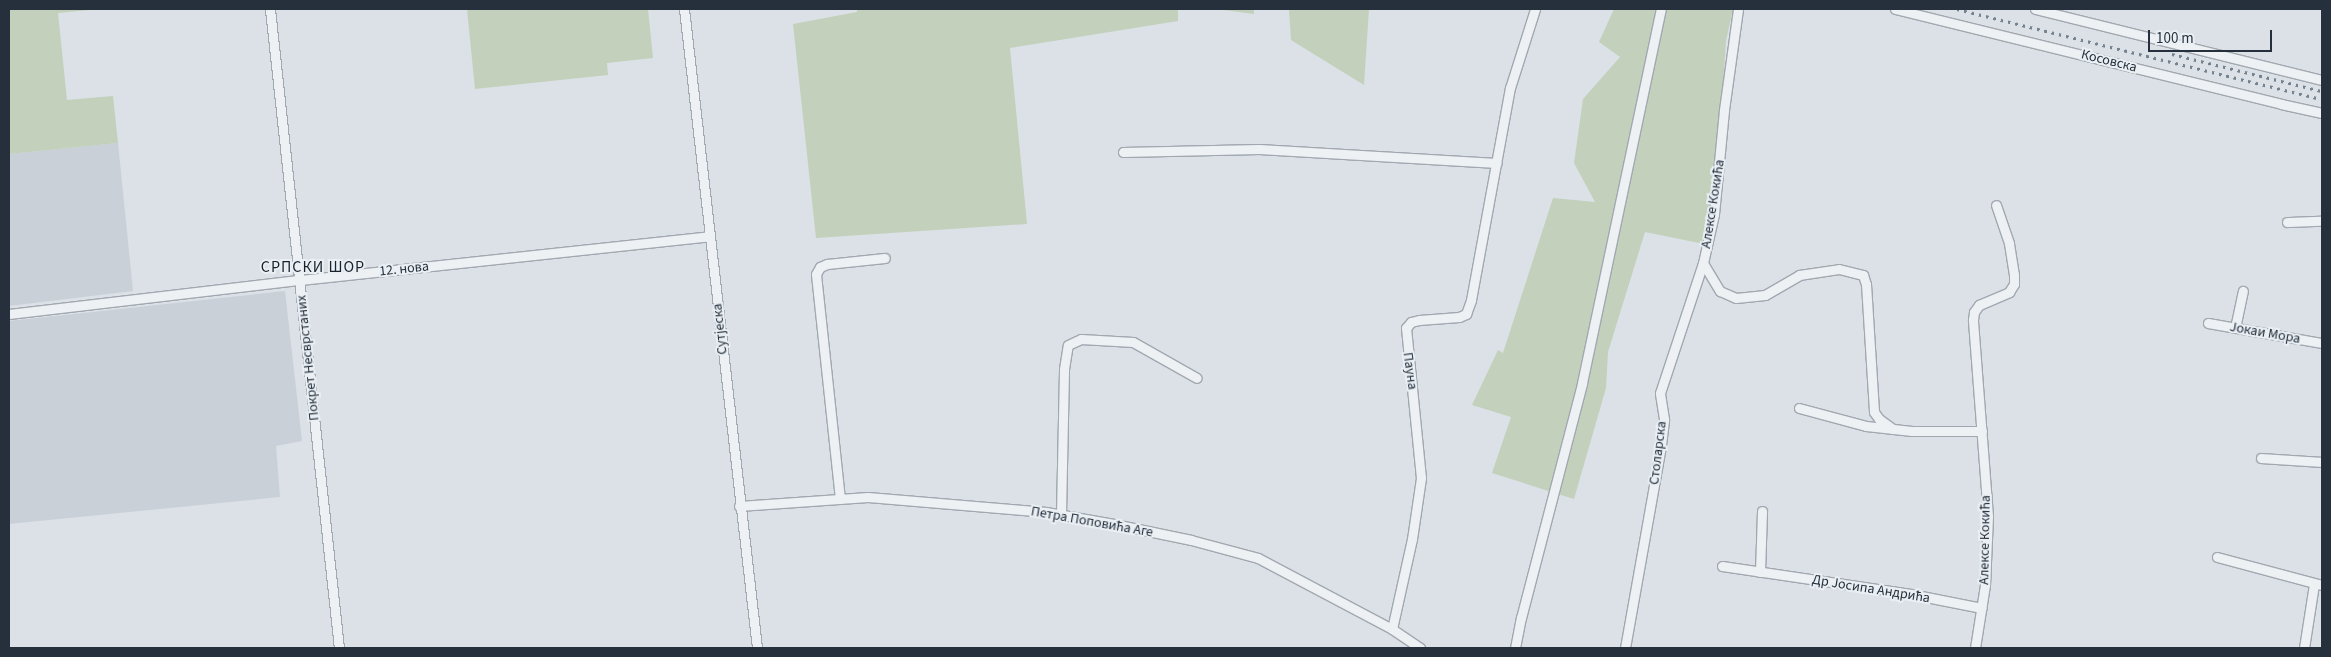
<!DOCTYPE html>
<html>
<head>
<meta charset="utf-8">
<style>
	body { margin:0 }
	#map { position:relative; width:2331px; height:657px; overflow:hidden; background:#dbe1e6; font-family:"Source Sans 3",sans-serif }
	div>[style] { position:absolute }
	.built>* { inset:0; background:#c9d0d8 }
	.green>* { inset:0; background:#c3d0bc }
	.roads { filter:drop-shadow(1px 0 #a1a8b0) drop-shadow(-1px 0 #a1a8b0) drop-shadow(0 1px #a1a8b0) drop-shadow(0 -1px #a1a8b0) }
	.street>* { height:9px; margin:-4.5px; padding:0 4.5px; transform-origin:4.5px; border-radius:4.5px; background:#eef1f4 }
	.rail>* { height:2.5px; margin-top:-1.25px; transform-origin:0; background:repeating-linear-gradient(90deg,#75828f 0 2.5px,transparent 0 7.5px) }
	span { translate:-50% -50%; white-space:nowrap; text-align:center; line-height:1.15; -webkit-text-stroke:4px #eaeff4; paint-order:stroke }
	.street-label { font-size:14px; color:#25303c }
	.quarter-label { font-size:16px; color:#18212c; letter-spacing:1px }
	.frame { position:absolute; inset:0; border:10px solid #25303c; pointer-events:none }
	.scale { position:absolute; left:2148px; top:30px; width:124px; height:22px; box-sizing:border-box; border:2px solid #25303c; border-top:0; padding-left:6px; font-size:15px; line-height:18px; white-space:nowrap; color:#25303c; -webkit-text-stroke:4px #eaeff4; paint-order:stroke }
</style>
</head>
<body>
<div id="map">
	<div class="built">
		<i style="clip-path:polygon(118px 143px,133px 291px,9px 306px,9px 154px)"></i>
		<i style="clip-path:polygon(285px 291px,302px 441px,276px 446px,280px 497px,9px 524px,9px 321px)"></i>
	</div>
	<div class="green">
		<i style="clip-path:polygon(9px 9px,101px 9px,58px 13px,67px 100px,113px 96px,118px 143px,9px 154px)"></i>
		<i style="clip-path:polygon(467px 9px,648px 9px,653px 58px,607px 63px,608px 75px,475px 89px)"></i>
		<i style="clip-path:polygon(857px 9px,1178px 9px,1178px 21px,1010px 48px,1027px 224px,816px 238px,793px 24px,857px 12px)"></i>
		<i style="clip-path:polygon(1216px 9px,1254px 9px,1254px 14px)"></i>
		<i style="clip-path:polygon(1289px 9px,1369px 9px,1364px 85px,1291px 40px)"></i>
		<i style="clip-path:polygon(1614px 9px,1733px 9px,1726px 41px,1718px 160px,1704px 244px,1645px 232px,1608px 352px,1606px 388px,1574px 499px,1492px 473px,1511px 417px,1472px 405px,1498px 350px,1503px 353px,1553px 198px,1595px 202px,1574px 163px,1583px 99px,1620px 57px,1599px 42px)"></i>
	</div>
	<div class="roads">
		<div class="street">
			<i style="left:270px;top:9px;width:643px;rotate:83.84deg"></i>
			<i style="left:684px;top:9px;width:643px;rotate:83.48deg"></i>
			<i style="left:1895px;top:9px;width:398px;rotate:13.8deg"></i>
			<i style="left:2281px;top:104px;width:42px;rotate:12.4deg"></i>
			<i style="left:2035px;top:9px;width:296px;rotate:13.9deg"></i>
			<i style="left:1123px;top:152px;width:136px;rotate:-1.3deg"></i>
			<i style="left:1259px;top:149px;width:238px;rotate:3.4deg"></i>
			<i style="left:2287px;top:222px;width:35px;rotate:-2deg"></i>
			<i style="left:1703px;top:263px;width:33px;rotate:59deg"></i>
			<i style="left:1720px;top:291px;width:17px;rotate:24deg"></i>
			<i style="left:1736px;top:298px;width:29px;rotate:-6deg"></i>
			<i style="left:1765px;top:295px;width:39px;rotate:-30deg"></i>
			<i style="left:1799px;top:275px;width:40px;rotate:-8.5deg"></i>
			<i style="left:1839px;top:269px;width:25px;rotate:14deg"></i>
			<i style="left:1863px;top:275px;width:9px;rotate:72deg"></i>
			<i style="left:1866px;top:284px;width:128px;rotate:86.4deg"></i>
			<i style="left:1874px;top:412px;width:9px;rotate:54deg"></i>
			<i style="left:1879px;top:419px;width:17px;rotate:36deg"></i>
			<i style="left:9px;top:314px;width:293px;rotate:-6.7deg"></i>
			<i style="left:300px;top:280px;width:412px;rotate:-6.1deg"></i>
			<i style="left:2208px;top:323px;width:116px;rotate:10deg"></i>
			<i style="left:2235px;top:328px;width:38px;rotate:-78deg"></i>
			<i style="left:1799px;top:408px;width:69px;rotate:15deg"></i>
			<i style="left:1866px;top:426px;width:46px;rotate:6.2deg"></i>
			<i style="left:1912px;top:431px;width:70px"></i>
			<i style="left:2261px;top:458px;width:61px;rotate:3.8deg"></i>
			<i style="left:840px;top:499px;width:226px;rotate:-96.1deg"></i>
			<i style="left:816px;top:274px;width:8px;rotate:-60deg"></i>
			<i style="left:820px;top:267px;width:8px;rotate:-23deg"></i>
			<i style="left:827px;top:264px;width:58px;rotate:-5.9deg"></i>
			<i style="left:739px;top:506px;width:129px;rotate:-4deg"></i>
			<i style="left:868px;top:497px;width:179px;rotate:4.8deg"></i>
			<i style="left:1046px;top:512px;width:69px;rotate:10deg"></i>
			<i style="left:1114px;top:524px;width:79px;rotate:11.7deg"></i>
			<i style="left:1191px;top:540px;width:69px;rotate:15deg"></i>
			<i style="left:1258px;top:558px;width:152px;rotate:27.9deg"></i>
			<i style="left:1392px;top:629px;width:34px;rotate:34deg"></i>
			<i style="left:1061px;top:514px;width:145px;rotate:-88.8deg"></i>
			<i style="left:1064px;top:369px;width:24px;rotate:-81deg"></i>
			<i style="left:1068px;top:345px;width:14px;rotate:-25deg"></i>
			<i style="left:1081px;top:339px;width:52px;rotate:3.3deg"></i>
			<i style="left:1133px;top:342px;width:73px;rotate:29.4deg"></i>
			<i style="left:2217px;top:557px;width:109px;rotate:14.9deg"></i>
			<i style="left:1722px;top:566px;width:191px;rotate:8.4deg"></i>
			<i style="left:1911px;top:594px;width:72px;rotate:11.2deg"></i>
			<i style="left:1760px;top:572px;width:61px;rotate:-88.1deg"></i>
			<i style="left:1392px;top:629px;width:92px;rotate:-77.5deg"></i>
			<i style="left:1412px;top:539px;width:62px;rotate:-81.6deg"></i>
			<i style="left:1421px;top:478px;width:151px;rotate:-95.7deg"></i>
			<i style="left:1406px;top:328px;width:8px;rotate:-50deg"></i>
			<i style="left:1411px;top:322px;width:8px;rotate:-14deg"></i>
			<i style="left:1419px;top:320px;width:40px;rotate:-4.3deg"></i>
			<i style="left:1459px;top:317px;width:8px;rotate:-23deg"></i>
			<i style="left:1466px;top:314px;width:15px;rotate:-70deg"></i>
			<i style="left:1471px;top:300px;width:216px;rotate:-79.6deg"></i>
			<i style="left:1510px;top:88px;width:83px;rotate:-72.4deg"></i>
			<i style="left:1515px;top:648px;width:31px;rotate:-79deg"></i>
			<i style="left:1521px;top:618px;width:243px;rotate:-75.4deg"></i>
			<i style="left:1582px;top:383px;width:382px;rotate:-78.1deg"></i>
			<i style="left:1625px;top:648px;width:206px;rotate:-79.9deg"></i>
			<i style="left:1661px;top:445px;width:26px;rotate:-83deg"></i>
			<i style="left:1664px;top:419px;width:26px;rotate:-99deg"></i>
			<i style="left:1660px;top:393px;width:137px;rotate:-71.7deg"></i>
			<i style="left:1703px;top:263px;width:50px;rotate:-77.3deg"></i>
			<i style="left:1714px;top:214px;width:104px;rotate:-84.5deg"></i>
			<i style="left:1724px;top:110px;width:102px;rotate:-82.1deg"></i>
			<i style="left:1975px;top:648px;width:64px;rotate:-81deg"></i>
			<i style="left:1985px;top:585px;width:69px;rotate:-87.5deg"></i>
			<i style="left:1988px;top:516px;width:197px;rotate:-94.4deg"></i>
			<i style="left:1973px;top:320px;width:8px;rotate:-83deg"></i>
			<i style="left:1974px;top:312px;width:9px;rotate:-54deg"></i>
			<i style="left:1979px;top:305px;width:33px;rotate:-23deg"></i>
			<i style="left:2009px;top:292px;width:9px;rotate:-58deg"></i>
			<i style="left:2014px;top:284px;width:9px;rotate:-90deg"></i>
			<i style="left:2014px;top:275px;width:32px;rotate:-99deg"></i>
			<i style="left:2009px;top:243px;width:40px;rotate:-108.9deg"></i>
			<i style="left:2304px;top:648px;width:65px;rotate:-81.1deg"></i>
		</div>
	</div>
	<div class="rail">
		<i style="left:1957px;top:9px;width:376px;rotate:13.9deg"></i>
		<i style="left:2172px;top:54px;width:154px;rotate:13.9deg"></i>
	</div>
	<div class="street-label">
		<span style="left:2109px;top:61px;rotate:14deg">Косовска</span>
		<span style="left:1713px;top:204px;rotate:-81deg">Алексе Кокића</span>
		<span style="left:404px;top:269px;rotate:-6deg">12. нова</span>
		<span style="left:720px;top:329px;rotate:-96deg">Сутјеска</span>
		<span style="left:2265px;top:333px;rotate:10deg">Јокаи Мора</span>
		<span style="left:308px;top:358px;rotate:-96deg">Покрет Несврстаних</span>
		<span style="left:1410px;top:371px;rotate:82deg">Пауна</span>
		<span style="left:1658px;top:453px;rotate:-83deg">Столарска</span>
		<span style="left:1092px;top:522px;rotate:10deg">Петра Поповића Аге</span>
		<span style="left:1985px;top:540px;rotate:-89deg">Алексе Кокића</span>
		<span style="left:1871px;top:589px;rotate:9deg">Др Јосипа Андрића</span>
	</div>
	<div class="quarter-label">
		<span style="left:313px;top:267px">СРПСКИ ШОР</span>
	</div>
	<div class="frame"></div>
	<div class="scale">100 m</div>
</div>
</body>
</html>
